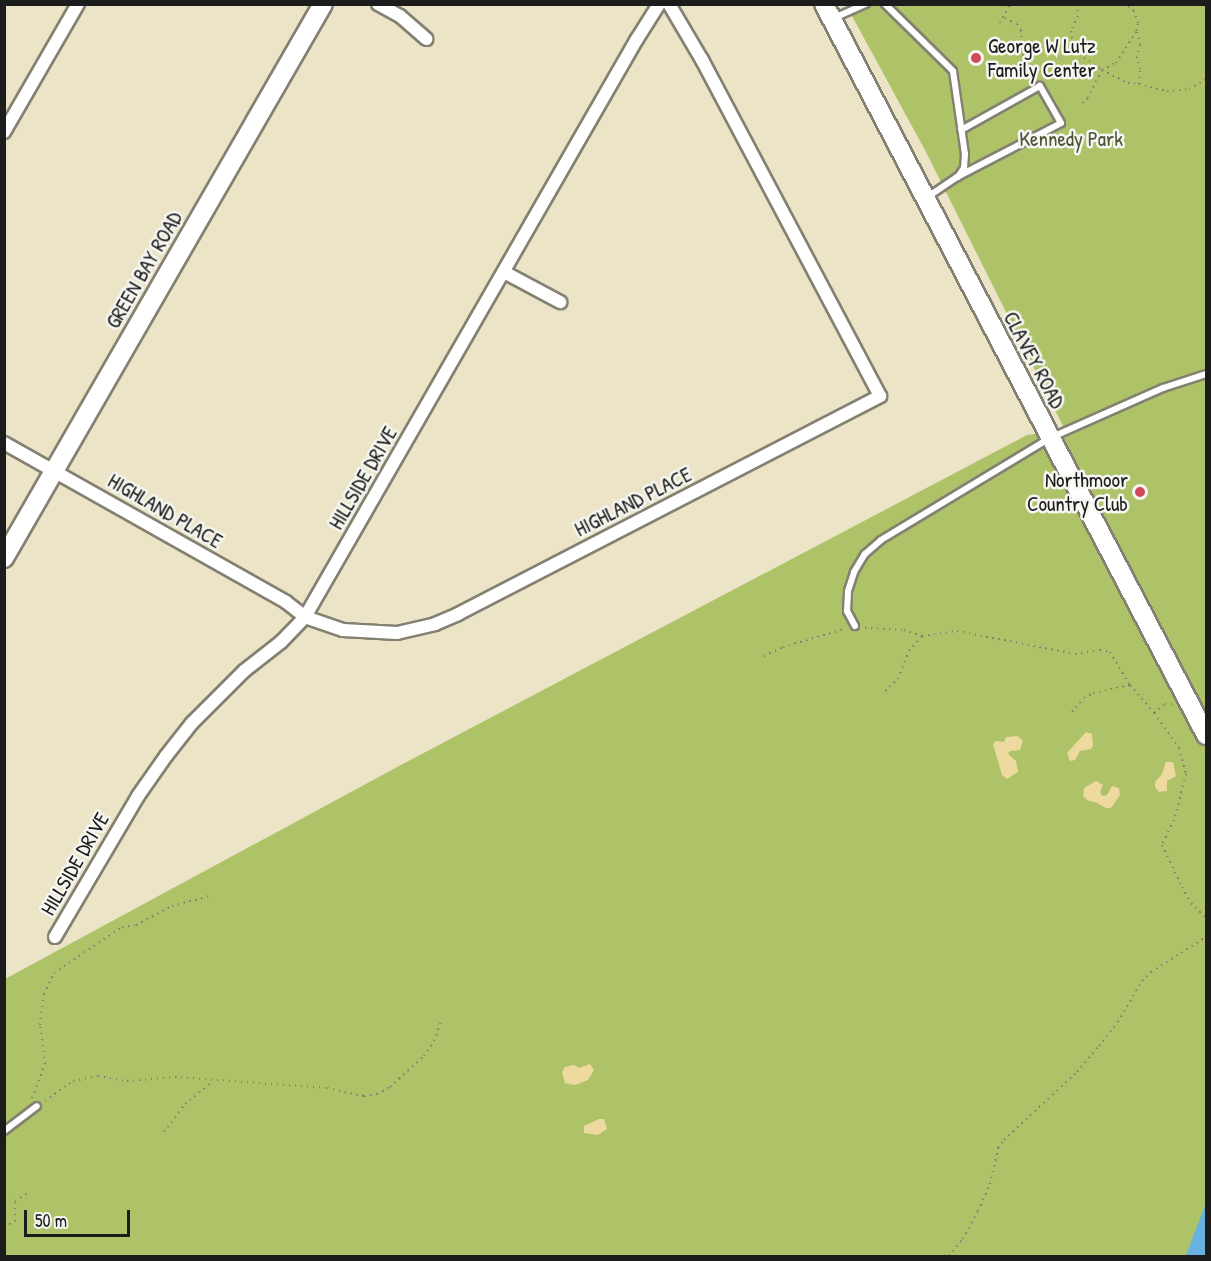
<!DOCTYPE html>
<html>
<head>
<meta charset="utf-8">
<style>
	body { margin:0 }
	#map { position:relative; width:1211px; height:1261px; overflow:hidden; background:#ebe4c7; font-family:"Patrick Hand",sans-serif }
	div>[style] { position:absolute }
	.green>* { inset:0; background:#aec367 }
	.sand>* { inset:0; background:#eeda9e }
	.water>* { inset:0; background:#68b2e0 }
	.path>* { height:2px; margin-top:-1px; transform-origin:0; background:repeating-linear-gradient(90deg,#848072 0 1.5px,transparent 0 6px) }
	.roads { filter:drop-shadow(2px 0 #848072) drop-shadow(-2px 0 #848072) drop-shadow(0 2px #848072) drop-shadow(0 -2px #848072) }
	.service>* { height:6px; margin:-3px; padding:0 3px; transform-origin:3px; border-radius:3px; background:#fff }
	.minor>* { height:12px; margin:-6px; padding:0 6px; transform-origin:6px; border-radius:6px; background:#fff }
	.secondary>* { height:18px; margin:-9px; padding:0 9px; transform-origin:9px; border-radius:9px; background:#fff }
	.dots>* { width:16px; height:16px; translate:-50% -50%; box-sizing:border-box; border:3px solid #f6f6f2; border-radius:50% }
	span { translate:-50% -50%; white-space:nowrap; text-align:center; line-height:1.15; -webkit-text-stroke:5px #f6f6f2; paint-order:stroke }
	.poi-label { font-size:21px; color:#1c1c1c }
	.left { translate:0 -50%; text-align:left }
	.right { translate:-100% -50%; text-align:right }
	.park-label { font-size:21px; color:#4f5636 }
	.street-label { font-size:21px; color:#1c1c1c }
	.frame { position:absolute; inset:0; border:6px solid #1c1c1c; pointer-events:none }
	.scale { position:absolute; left:24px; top:1210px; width:106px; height:27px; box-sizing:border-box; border:3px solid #1c1c1c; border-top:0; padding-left:8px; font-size:18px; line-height:21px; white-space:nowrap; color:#1c1c1c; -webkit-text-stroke:4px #f6f6f2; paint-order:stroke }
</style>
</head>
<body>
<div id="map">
	<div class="green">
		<i style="clip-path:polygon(846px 5px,1206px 5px,1206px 1256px,5px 1256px,5px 979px,399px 766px,1027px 435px,1065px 430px,926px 152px)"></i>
	</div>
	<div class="sand">
		<i style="clip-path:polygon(1086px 732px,1092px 734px,1093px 746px,1091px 749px,1080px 751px,1075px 760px,1070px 761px,1067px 753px)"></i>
		<i style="clip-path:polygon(1018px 736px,1023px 741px,1020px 750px,1010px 751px,1008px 754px,1016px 761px,1018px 772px,1007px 779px,1002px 775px,993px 744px,996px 741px,1004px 742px,1006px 737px)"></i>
		<i style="clip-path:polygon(1166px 762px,1173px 762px,1176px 776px,1167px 781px,1167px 791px,1159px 792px,1155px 787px,1155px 782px,1162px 774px)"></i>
		<i style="clip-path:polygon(1096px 781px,1103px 785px,1100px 792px,1102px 796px,1107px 795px,1112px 786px,1119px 788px,1120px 795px,1111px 808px,1106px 808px,1097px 803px,1087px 800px,1083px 796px,1084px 788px)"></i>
		<i style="clip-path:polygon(590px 1064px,594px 1070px,588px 1080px,575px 1085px,565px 1083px,562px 1072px,565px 1067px,574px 1065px,579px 1068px)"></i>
		<i style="clip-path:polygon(599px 1119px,604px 1119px,607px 1129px,598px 1135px,584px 1133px,584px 1126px)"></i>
	</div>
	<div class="water">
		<i style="clip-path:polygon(1206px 1203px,1206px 1256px,1188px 1256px,1186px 1255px)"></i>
	</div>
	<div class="path">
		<i style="left:1077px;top:4px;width:12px;rotate:85deg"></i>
		<i style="left:1078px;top:16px;width:17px;rotate:115deg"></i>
		<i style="left:1071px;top:31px;width:20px;rotate:81deg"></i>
		<i style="left:1074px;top:51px;width:34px;rotate:34deg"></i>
		<i style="left:1102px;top:70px;width:31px;rotate:117deg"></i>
		<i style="left:1088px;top:98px;width:9px;rotate:139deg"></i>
		<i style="left:1005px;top:18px;width:13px;rotate:27deg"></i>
		<i style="left:1017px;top:24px;width:7px;rotate:56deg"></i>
		<i style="left:1021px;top:30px;width:25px;rotate:85deg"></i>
		<i style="left:1023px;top:55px;width:19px;rotate:54deg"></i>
		<i style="left:1000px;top:23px;width:21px;rotate:-62deg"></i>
		<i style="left:1102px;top:70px;width:29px;rotate:27deg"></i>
		<i style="left:1128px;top:83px;width:11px;rotate:5deg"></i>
		<i style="left:1139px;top:84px;width:15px;rotate:-86deg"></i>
		<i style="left:1140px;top:69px;width:11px;rotate:-105deg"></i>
		<i style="left:1137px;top:58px;width:13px;rotate:-77deg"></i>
		<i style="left:1140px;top:45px;width:14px;rotate:-102deg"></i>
		<i style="left:1102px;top:70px;width:16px;rotate:-27deg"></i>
		<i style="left:1116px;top:63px;width:38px;rotate:-57deg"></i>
		<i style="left:1137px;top:31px;width:8px;rotate:-83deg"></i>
		<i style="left:1138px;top:23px;width:13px;rotate:-108deg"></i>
		<i style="left:1134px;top:11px;width:11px;rotate:-139deg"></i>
		<i style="left:1139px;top:84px;width:29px;rotate:14deg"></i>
		<i style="left:1167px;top:91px;width:22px;rotate:-5deg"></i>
		<i style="left:1189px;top:89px;width:20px;rotate:-30deg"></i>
		<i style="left:865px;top:628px;width:39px;rotate:3deg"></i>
		<i style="left:904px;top:630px;width:19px;rotate:18deg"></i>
		<i style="left:922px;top:636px;width:35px;rotate:-8deg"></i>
		<i style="left:957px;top:631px;width:120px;rotate:11deg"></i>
		<i style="left:1075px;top:654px;width:25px;rotate:-9deg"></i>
		<i style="left:1100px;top:650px;width:10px;rotate:11deg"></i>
		<i style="left:1110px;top:652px;width:39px;rotate:59deg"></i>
		<i style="left:764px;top:656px;width:21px;rotate:-25deg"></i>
		<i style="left:783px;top:647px;width:64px;rotate:-16.4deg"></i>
		<i style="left:885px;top:691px;width:18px;rotate:-43deg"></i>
		<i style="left:898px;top:679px;width:30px;rotate:-69deg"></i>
		<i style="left:909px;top:651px;width:20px;rotate:-49deg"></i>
		<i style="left:1072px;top:712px;width:18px;rotate:-49deg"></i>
		<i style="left:1084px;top:698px;width:10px;rotate:-29deg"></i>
		<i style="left:1093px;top:693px;width:38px;rotate:-12deg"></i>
		<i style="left:1130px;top:685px;width:37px;rotate:49deg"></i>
		<i style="left:1154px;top:713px;width:14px;rotate:-39deg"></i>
		<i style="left:1165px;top:704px;width:8px"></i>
		<i style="left:1154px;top:713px;width:43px;rotate:54.5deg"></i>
		<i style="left:1179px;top:748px;width:27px;rotate:75deg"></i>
		<i style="left:1186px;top:774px;width:48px;rotate:104.6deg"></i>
		<i style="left:1174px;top:820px;width:28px;rotate:116deg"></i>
		<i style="left:1162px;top:845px;width:47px;rotate:64.5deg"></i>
		<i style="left:1182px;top:887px;width:18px;rotate:61deg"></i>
		<i style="left:1191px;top:903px;width:21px;rotate:45deg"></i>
		<i style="left:32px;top:1098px;width:36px;rotate:-69deg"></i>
		<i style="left:45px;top:1064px;width:39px;rotate:-97deg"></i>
		<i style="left:40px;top:1025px;width:31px;rotate:-83deg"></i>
		<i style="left:44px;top:994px;width:23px;rotate:-65deg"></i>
		<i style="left:54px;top:973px;width:82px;rotate:-34.1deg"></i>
		<i style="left:122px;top:927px;width:14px;rotate:-8deg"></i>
		<i style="left:136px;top:925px;width:41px;rotate:-27.8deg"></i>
		<i style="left:172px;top:906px;width:38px;rotate:-15deg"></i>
		<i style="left:45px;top:1101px;width:34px;rotate:-36deg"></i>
		<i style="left:73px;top:1081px;width:25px;rotate:-11deg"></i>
		<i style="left:98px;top:1076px;width:29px;rotate:10deg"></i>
		<i style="left:127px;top:1081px;width:48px;rotate:-4.8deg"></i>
		<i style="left:175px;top:1077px;width:152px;rotate:4.1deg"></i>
		<i style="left:327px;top:1088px;width:38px;rotate:12deg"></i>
		<i style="left:364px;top:1096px;width:13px;rotate:-9deg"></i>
		<i style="left:377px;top:1094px;width:15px;rotate:-28deg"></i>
		<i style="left:390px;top:1087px;width:46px;rotate:-42.4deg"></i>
		<i style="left:424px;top:1056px;width:18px;rotate:-56deg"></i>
		<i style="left:434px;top:1041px;width:23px;rotate:-70deg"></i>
		<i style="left:164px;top:1132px;width:35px;rotate:-53deg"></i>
		<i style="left:185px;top:1104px;width:35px;rotate:-39deg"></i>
		<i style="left:4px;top:1227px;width:13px;rotate:-29deg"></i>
		<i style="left:15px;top:1221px;width:20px;rotate:-90deg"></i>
		<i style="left:15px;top:1201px;width:15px;rotate:-32deg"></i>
		<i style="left:949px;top:1256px;width:22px;rotate:-51deg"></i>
		<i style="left:963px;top:1239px;width:32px;rotate:-62deg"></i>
		<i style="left:978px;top:1211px;width:30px;rotate:-66deg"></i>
		<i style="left:990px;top:1184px;width:37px;rotate:-77deg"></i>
		<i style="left:998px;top:1148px;width:10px;rotate:-53deg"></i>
		<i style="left:1004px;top:1140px;width:100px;rotate:-43deg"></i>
		<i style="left:1077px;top:1072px;width:34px;rotate:-50deg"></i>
		<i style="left:1099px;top:1046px;width:31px;rotate:-52deg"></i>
		<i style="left:1118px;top:1022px;width:48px;rotate:-59.7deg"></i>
		<i style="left:1142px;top:981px;width:13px;rotate:-45deg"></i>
		<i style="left:1151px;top:972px;width:65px;rotate:-32.5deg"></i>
	</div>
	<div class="roads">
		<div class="service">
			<i style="left:885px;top:4px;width:95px;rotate:44.6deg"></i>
			<i style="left:953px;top:71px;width:84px;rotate:81.8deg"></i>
			<i style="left:965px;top:154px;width:14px;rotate:94deg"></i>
			<i style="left:964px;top:168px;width:11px;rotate:124deg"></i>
			<i style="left:834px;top:18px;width:35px;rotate:-24deg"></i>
			<i style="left:926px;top:198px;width:37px;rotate:-34deg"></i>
			<i style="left:957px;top:177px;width:117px;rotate:-27.4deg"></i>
			<i style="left:1061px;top:123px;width:43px;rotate:-119.6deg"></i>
			<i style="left:1040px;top:86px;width:90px;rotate:150.9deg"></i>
			<i style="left:855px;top:626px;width:17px;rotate:-118deg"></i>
			<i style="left:847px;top:611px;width:20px;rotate:-87deg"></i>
			<i style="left:848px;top:591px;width:20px;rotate:-72deg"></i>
			<i style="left:854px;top:572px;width:21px;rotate:-59deg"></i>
			<i style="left:865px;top:554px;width:21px;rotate:-41deg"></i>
			<i style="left:881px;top:540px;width:197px;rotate:-31.1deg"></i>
			<i style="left:1050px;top:438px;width:124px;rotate:-23.9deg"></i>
			<i style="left:1163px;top:388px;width:45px;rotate:-18deg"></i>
			<i style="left:4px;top:1131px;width:41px;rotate:-37.1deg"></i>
		</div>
		<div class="minor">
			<i style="left:378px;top:4px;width:25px;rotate:29deg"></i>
			<i style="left:400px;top:16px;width:35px;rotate:41deg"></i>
			<i style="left:4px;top:132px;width:148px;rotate:-60deg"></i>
			<i style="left:504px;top:272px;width:64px;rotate:28.2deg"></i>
			<i style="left:4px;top:443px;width:324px;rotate:29.4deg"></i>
			<i style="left:286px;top:602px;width:24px;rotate:38deg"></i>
			<i style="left:305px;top:617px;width:40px;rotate:18.9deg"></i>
			<i style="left:343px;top:630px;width:54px;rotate:3.2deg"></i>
			<i style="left:397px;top:633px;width:39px;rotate:-13deg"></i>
			<i style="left:435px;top:624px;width:25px;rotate:-23deg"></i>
			<i style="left:458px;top:614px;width:475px;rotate:-27.3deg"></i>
			<i style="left:880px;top:396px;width:380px;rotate:-117.9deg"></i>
			<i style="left:702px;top:60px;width:65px;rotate:-120.5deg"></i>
			<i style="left:55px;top:937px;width:164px;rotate:-59.5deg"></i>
			<i style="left:138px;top:796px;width:49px;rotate:-55deg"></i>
			<i style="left:166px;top:756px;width:42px;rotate:-51.8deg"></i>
			<i style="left:192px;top:723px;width:74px;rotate:-45deg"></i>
			<i style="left:244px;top:671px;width:47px;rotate:-38.1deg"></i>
			<i style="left:281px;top:642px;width:35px;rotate:-46deg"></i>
			<i style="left:305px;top:617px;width:667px;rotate:-60.13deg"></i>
			<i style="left:637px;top:39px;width:41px;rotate:-57.8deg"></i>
		</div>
		<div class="secondary">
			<i style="left:824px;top:4px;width:825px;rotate:62.41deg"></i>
			<i style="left:4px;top:558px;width:639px;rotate:-60.07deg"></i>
		</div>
	</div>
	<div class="dots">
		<i style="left:976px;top:58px;background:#d1495b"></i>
		<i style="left:1140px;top:492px;background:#d1495b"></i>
	</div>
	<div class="poi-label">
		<span class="left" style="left:988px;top:58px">George W Lutz<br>Family Center</span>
		<span class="right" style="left:1128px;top:492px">Northmoor<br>Country Club</span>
	</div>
	<div class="park-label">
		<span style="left:1071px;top:139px">Kennedy Park</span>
	</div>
	<div class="street-label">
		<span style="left:144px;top:270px;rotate:-60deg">GREEN BAY ROAD</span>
		<span style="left:1034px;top:360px;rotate:62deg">CLAVEY ROAD</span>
		<span style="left:363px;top:478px;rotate:-60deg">HILLSIDE DRIVE</span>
		<span style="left:633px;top:502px;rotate:-27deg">HIGHLAND PLACE</span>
		<span style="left:165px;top:511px;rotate:30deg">HIGHLAND PLACE</span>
		<span style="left:75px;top:864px;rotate:-60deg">HILLSIDE DRIVE</span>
	</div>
	<div class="frame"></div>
	<div class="scale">50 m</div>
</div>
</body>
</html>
